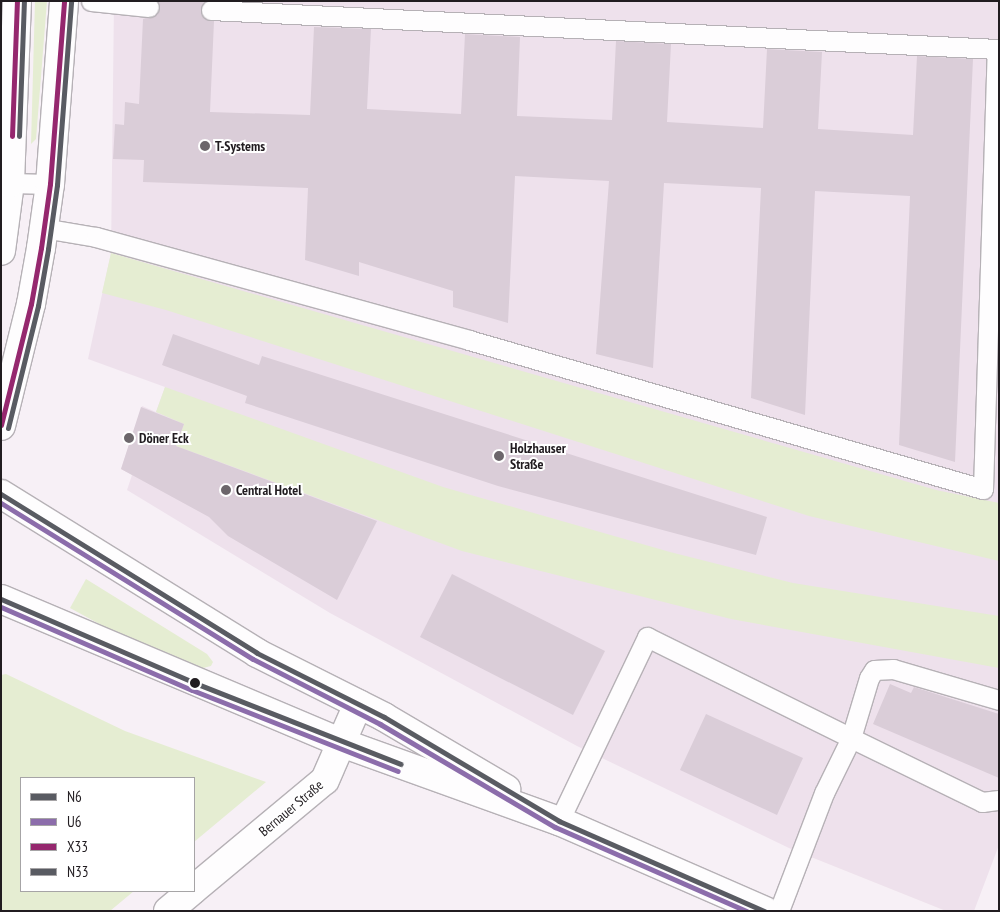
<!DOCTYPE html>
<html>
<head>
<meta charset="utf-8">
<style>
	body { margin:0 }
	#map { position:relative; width:1000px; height:912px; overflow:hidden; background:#f7f0f6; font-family:"PT Sans Narrow",sans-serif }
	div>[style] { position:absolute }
	.built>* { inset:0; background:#eee1ec }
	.green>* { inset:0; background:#e5edd2 }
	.building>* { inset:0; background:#dacdd8 }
	.roads { filter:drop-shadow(1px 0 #b6b1b6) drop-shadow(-1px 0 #b6b1b6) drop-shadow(0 1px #b6b1b6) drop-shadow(0 -1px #b6b1b6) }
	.service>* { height:19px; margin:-9.5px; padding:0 9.5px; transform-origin:9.5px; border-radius:9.5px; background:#fefdfe }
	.minor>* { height:28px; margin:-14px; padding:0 14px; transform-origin:14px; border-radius:14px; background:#fefdfe }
	.secondary>* { height:28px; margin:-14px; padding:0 14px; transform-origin:14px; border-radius:14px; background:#fefdfe }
	.bus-1>* { height:5px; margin:-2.5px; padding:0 2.5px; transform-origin:2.5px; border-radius:2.5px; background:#595b62 }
	.bus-2>* { height:5px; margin:-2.5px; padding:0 2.5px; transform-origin:2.5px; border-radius:2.5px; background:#8c6dab }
	.bus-3>* { height:5px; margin:-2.5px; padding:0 2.5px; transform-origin:2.5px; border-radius:2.5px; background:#95276e }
	.bus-4>* { height:5px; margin:-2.5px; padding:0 2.5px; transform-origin:2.5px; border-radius:2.5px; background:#595b62 }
	.dots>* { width:14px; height:14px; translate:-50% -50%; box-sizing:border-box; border:2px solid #fff; border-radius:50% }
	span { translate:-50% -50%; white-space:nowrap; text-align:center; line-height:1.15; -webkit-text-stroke:4px #fff; paint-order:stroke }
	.poi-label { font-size:14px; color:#211c20; font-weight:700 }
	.left { translate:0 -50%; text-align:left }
	.street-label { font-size:14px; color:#211c20 }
	.frame { position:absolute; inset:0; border:2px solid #211c20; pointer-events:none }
	.legend { position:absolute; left:20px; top:777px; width:175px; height:115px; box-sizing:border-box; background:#fff; border:1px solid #a6a4a6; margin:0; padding:6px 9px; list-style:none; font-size:15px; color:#211c20 }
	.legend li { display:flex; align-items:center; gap:10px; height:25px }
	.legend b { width:25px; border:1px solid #a6a4a6 }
</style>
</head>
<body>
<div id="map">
	<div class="built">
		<i style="clip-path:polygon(114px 1px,999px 1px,999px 845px,974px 911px,946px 911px,791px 849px,577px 746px,330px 613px,127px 490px,132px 475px,121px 469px,142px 406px,156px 412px,165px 387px,88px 359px,111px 253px)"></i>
	</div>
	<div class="green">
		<i style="clip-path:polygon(35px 1px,47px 1px,36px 139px,31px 144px)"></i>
		<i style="clip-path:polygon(111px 253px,936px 490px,999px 503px,999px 561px,809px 516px,166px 310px,102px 293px)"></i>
		<i style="clip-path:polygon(165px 387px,443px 487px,670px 552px,793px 583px,999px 616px,999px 668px,731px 619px,462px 551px,176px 446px,184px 424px,156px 412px)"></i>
		<i style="clip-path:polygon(86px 579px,207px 654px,213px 662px,211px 666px,203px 668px,103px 626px,70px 608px)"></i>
		<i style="clip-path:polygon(6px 674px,125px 731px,266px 782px,194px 842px,194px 778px,21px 778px,21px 891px,134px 891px,110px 911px,1px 911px,1px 675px)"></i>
	</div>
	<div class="building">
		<i style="clip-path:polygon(158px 1px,204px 1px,201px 15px,214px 21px,210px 112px,310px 115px,314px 27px,371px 29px,367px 109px,461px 114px,465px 34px,520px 37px,517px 116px,612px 120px,616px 41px,671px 44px,667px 122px,763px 128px,767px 49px,822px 52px,818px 129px,913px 135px,917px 56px,973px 59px,955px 462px,899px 445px,910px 196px,815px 191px,805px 415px,751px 398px,761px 188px,664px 183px,653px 368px,596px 354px,609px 181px,515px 176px,508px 323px,453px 307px,453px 291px,359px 262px,359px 276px,305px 260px,308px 188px,143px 182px,144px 160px,113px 159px,115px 124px,124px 125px,125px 102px,139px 104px,143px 19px,158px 14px)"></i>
		<i style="clip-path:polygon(173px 334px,259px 365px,262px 356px,767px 517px,756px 555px,498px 486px,245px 403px,247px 396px,162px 365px)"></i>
		<i style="clip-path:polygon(141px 407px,184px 424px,176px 446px,377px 521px,337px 600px,228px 536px,209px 517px,121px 469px)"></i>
		<i style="clip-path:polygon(452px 574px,605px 651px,573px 715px,420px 637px)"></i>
		<i style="clip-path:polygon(890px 684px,911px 693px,914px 687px,999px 714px,999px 778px,873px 724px)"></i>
		<i style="clip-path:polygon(706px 714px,803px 758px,777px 815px,680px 770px)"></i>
	</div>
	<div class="roads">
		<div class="service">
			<i style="left:91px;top:1px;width:58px;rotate:5.9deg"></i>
			<i style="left:10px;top:183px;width:40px;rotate:1.4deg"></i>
			<i style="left:43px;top:228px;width:54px;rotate:9.6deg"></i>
			<i style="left:96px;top:237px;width:387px;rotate:15.4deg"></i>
			<i style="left:469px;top:340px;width:535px;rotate:16.17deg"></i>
			<i style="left:983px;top:489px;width:440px;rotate:-88.2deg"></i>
			<i style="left:997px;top:49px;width:787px;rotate:-177.16deg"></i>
			<i style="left:999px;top:700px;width:110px;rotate:-163.7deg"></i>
			<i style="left:893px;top:669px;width:19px;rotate:177deg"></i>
			<i style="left:874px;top:670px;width:9px;rotate:122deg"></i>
			<i style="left:869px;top:678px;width:63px;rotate:106.7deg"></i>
			<i style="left:851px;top:738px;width:146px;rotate:26deg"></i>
			<i style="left:982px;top:802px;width:17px;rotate:-7deg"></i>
			<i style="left:559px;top:821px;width:204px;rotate:-64.4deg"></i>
			<i style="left:647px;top:637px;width:228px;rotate:26.3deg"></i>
			<i style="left:851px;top:738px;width:61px;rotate:116.1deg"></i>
			<i style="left:824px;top:793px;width:126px;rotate:110.9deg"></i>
		</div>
		<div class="minor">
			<i style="left:194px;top:889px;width:170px;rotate:-39.8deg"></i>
			<i style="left:325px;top:780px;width:83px;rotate:-66.5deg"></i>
			<i style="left:168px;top:911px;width:31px;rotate:-40deg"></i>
		</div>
		<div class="secondary">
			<i style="left:1px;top:251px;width:69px;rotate:-82.5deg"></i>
			<i style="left:10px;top:183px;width:182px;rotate:-87.8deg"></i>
			<i style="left:1px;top:426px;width:126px;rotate:-76.2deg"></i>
			<i style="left:31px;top:304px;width:57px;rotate:-79.9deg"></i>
			<i style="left:41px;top:248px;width:65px;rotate:-82deg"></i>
			<i style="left:50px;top:184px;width:184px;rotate:-85.6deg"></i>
			<i style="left:1px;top:494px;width:301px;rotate:31.8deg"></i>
			<i style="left:257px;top:653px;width:142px;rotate:26.7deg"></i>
			<i style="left:384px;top:717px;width:142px;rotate:30.5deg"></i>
			<i style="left:1px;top:599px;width:370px;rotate:22.9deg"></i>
			<i style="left:342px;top:743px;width:231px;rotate:19.8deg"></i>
			<i style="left:559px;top:821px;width:225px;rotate:23.6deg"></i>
		</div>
	</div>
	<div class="bus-1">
		<i style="left:1px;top:494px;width:301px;rotate:31.8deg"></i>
		<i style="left:257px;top:653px;width:142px;rotate:26.7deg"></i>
		<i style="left:384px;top:717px;width:204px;rotate:30.7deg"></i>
		<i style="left:559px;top:821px;width:224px;rotate:23.7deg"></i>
		<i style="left:1px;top:599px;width:211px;rotate:23.4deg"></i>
		<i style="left:195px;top:683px;width:221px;rotate:21.5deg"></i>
	</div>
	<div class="bus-2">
		<i style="left:1px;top:503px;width:296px;rotate:31.8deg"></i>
		<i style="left:253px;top:659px;width:143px;rotate:27.1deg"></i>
		<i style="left:380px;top:724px;width:203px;rotate:30.5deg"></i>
		<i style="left:555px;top:827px;width:209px;rotate:23.7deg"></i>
		<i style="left:1px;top:607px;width:208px;rotate:23.5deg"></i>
		<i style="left:192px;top:690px;width:221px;rotate:21.5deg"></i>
	</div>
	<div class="bus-3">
		<i style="left:12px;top:136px;width:135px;rotate:-87.9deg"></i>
		<i style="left:1px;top:425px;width:125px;rotate:-76.1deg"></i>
		<i style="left:31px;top:304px;width:57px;rotate:-79.9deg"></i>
		<i style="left:41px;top:248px;width:65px;rotate:-82deg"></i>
		<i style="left:50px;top:184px;width:184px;rotate:-85.6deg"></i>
	</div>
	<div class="bus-4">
		<i style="left:19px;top:136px;width:135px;rotate:-87.9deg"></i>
		<i style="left:8px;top:428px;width:126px;rotate:-76.2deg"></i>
		<i style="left:38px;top:306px;width:58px;rotate:-80deg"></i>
		<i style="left:48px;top:249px;width:65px;rotate:-82deg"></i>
		<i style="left:57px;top:185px;width:184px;rotate:-85.6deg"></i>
	</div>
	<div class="dots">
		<i style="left:205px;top:146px;background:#6c666b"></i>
		<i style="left:129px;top:438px;background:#6c666b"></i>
		<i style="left:499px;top:456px;background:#6c666b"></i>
		<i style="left:226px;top:490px;background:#6c666b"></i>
		<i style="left:195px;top:683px;background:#211c20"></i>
	</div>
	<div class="poi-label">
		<span class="left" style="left:215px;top:146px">T-Systems</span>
		<span class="left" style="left:139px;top:438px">Döner Eck</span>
		<span class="left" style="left:510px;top:456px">Holzhauser<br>Straße</span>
		<span class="left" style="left:236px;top:490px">Central Hotel</span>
	</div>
	<div class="street-label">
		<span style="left:291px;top:808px;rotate:-40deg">Bernauer Straße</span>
	</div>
	<div class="frame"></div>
	<ul class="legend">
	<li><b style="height:6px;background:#595b62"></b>N6</li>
	<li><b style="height:6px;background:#8c6dab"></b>U6</li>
	<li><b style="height:6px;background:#95276e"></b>X33</li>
	<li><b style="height:6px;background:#595b62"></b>N33</li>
	</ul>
</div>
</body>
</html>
